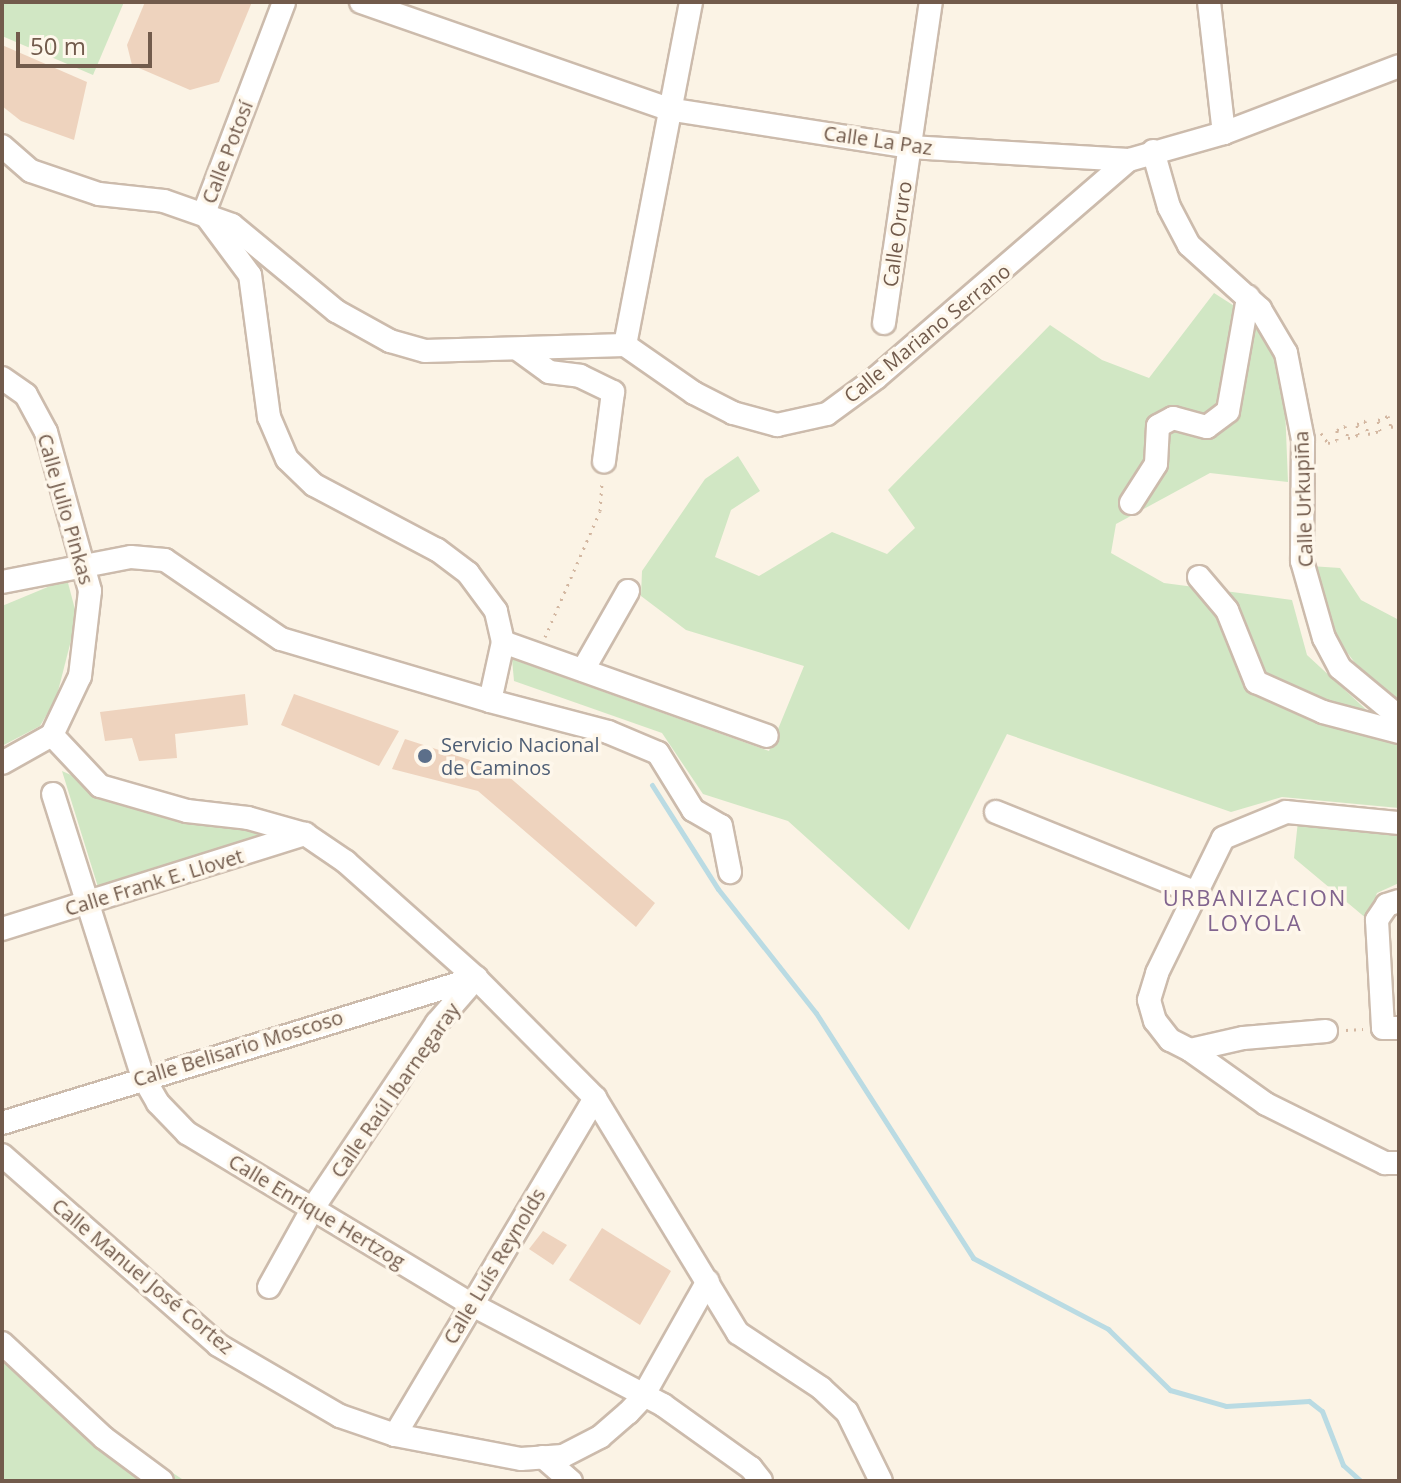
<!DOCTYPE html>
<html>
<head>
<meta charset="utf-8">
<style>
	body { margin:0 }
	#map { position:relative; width:1401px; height:1483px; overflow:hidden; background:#fbf3e5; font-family:"Open Sans",sans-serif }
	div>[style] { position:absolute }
	.green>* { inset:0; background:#d1e7c4 }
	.stream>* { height:5px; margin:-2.5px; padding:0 2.5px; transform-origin:2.5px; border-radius:2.5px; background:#badbe3 }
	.building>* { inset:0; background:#eed3be }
	.path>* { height:3px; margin-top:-1.5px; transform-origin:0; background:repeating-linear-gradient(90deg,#d3b7a1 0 2px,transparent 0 8px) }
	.roads { filter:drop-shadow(2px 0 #ccbbac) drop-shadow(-2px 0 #ccbbac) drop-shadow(0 2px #ccbbac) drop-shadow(0 -2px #ccbbac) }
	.minor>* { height:22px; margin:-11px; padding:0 11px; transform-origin:11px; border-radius:11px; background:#fff }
	.dots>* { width:22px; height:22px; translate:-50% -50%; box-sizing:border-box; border:4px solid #fef7eb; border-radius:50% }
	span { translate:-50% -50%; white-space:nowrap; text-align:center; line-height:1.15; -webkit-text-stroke:7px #fef7eb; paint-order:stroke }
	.street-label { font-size:20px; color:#725b4c }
	.service-label { font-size:20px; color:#4e5e75 }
	.left { translate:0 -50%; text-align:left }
	.neighbourhood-label { font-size:22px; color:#81648e; letter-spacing:2px }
	.frame { position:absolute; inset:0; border:4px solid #725b4c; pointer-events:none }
	.scale { position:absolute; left:16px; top:32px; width:136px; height:36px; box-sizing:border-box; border:4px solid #725b4c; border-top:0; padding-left:10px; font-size:24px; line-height:28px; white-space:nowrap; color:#725b4c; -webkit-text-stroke:6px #fef7eb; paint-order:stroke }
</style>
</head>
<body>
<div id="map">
	<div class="green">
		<i style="clip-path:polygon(2px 2px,124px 2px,93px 75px,2px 36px)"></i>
		<i style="clip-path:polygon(1214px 293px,1239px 309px,1274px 350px,1285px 406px,1288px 482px,1210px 473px,1116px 524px,1111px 553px,1164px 583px,1292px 600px,1307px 655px,1399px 740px,1399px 808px,1282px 797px,1231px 812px,1007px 734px,909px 930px,788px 821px,703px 794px,662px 733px,514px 681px,512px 659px,769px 751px,804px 666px,686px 630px,641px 596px,642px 571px,705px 479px,738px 456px,760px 491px,731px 510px,715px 557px,759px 576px,832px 532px,887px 554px,915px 528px,888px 490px,1050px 325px,1102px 360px,1149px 378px)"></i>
		<i style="clip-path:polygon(1310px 566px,1340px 568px,1361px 600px,1399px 620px,1399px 701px,1364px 675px,1340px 643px)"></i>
		<i style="clip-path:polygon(67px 579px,77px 617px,56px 699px,40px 726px,2px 746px,2px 606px)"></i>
		<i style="clip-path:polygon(62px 771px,163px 816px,244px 825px,262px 837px,98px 887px)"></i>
		<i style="clip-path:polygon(1298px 821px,1399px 829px,1399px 883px,1377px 893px,1367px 919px,1294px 858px)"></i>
		<i style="clip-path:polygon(2px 1328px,112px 1433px,185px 1481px,2px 1481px)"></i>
	</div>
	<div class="stream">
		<i style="left:652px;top:785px;width:123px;rotate:57.6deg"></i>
		<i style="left:718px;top:889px;width:158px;rotate:51.7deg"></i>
		<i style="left:816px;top:1013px;width:291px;rotate:57.3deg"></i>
		<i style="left:973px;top:1258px;width:153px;rotate:27.7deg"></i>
		<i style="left:1108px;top:1329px;width:87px;rotate:44.5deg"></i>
		<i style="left:1170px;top:1390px;width:58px;rotate:15.9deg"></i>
		<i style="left:1226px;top:1406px;width:83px;rotate:-3.4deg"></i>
		<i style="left:1309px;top:1401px;width:16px;rotate:38deg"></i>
		<i style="left:1322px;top:1411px;width:58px;rotate:68.7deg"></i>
		<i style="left:1343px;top:1465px;width:24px;rotate:42deg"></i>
	</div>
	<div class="building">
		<i style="clip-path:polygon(145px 2px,252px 2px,219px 82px,190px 90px,132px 65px,127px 45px)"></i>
		<i style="clip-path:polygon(2px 45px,87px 82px,74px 140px,21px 121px,2px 106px)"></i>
		<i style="clip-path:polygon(245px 694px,248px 725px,175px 734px,177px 758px,139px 761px,132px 738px,105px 741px,100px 712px)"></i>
		<i style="clip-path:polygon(294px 694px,399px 731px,379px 766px,281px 725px)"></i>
		<i style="clip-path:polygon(405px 739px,501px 770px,655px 903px,636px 927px,478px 791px,392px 769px)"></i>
		<i style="clip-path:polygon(602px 1228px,671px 1271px,640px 1325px,569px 1280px)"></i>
		<i style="clip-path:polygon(543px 1231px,567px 1245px,553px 1265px,529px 1249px)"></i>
	</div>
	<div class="path">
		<i style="left:1321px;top:433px;width:12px;rotate:55deg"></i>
		<i style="left:1328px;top:443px;width:9px;rotate:-18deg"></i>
		<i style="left:1337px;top:440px;width:10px;rotate:-90deg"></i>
		<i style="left:1337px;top:430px;width:9px;rotate:-27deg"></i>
		<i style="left:1345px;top:426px;width:12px;rotate:76deg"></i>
		<i style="left:1348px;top:438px;width:10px;rotate:-17deg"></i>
		<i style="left:1358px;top:435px;width:11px;rotate:-95deg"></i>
		<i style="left:1357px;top:424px;width:9px;rotate:-21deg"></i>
		<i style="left:1365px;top:421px;width:13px;rotate:77deg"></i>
		<i style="left:1368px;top:434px;width:12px;rotate:-14deg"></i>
		<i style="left:1380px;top:431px;width:11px;rotate:-100deg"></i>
		<i style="left:1378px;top:420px;width:11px;rotate:-22deg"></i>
		<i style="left:1388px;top:416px;width:11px;rotate:75deg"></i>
		<i style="left:1391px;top:427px;width:8px;rotate:-14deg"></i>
		<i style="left:545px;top:637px;width:137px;rotate:-66.4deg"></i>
		<i style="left:600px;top:511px;width:31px;rotate:-86deg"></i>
		<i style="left:1346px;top:1030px;width:17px;rotate:-3deg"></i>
	</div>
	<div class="roads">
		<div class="minor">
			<i style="left:361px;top:2px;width:325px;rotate:19.2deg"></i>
			<i style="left:668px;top:109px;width:245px;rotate:8.9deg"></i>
			<i style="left:910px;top:147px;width:219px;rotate:3.4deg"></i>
			<i style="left:1129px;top:160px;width:99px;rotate:-15.9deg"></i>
			<i style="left:1224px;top:133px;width:187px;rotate:-20.9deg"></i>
			<i style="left:1209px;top:2px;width:132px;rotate:83.5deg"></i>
			<i style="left:2px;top:146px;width:38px;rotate:41deg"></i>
			<i style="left:31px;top:171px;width:72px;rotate:18.7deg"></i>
			<i style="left:99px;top:194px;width:65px;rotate:6.1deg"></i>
			<i style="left:164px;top:201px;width:72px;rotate:19.4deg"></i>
			<i style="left:232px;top:225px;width:135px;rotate:39.6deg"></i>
			<i style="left:336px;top:311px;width:62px;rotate:29.1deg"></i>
			<i style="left:390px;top:341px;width:36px;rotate:16deg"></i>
			<i style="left:425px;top:351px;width:200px;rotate:-1.7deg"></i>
			<i style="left:625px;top:345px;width:84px;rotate:34.8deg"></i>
			<i style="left:694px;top:393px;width:44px;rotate:27.1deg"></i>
			<i style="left:733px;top:413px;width:46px;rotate:15.3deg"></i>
			<i style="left:777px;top:425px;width:51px;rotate:-12.4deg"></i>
			<i style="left:827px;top:414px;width:61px;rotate:-36.3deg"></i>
			<i style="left:876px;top:378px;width:334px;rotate:-40.8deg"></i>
			<i style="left:1153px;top:151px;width:58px;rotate:74.1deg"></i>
			<i style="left:1169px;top:207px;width:43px;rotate:62.2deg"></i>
			<i style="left:1189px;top:245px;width:96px;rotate:42deg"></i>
			<i style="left:1260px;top:309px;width:51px;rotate:59.4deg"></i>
			<i style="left:1286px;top:353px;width:89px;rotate:78.9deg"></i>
			<i style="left:1303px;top:440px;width:121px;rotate:90.5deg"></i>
			<i style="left:1302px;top:561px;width:80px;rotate:74.1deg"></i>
			<i style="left:1324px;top:638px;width:34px;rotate:62deg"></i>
			<i style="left:1340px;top:668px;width:77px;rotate:39.7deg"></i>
			<i style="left:884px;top:323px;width:324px;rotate:-81.7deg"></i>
			<i style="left:625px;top:345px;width:349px;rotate:-79.1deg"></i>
			<i style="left:519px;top:350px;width:37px;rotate:36deg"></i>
			<i style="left:549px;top:372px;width:31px;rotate:7deg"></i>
			<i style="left:580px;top:376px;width:37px;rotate:26deg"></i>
			<i style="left:613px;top:392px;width:70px;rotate:97.4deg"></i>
			<i style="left:2px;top:378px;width:29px;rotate:35deg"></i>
			<i style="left:26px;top:395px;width:42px;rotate:61.6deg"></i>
			<i style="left:46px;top:432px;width:165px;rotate:74.5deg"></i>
			<i style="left:90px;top:591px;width:86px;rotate:96.7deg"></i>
			<i style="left:80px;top:676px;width:65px;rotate:115.4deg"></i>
			<i style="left:52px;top:735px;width:57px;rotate:150.8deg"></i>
			<i style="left:1131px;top:503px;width:46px;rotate:-57.3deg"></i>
			<i style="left:1156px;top:464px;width:38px;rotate:-87deg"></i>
			<i style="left:1158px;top:426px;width:17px;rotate:-28deg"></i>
			<i style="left:1173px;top:418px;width:35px;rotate:15deg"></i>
			<i style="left:1207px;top:427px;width:26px;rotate:-37deg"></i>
			<i style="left:1228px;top:411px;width:116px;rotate:-80deg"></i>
			<i style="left:1199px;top:577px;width:43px;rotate:49.7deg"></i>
			<i style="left:1227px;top:610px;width:78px;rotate:68.1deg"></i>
			<i style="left:1256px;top:682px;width:73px;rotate:24.1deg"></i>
			<i style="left:1323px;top:712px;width:79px;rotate:14.7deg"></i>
			<i style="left:2px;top:582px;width:131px;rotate:-11deg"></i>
			<i style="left:131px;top:557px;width:34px;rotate:5deg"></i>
			<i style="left:165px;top:560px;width:140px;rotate:34.3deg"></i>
			<i style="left:281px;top:639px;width:218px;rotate:16.5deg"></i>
			<i style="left:490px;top:701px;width:60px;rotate:-77.6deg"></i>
			<i style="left:503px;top:642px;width:32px;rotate:-103deg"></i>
			<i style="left:496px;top:611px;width:47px;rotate:-126.4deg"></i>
			<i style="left:468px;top:573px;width:39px;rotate:-143deg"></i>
			<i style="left:437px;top:550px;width:139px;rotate:-152.1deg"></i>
			<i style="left:314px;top:485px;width:37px;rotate:-136deg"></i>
			<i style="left:287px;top:459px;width:46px;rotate:-113.2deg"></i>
			<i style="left:269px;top:417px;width:143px;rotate:-97.6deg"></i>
			<i style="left:250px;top:275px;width:77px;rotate:-126.6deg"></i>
			<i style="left:204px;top:213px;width:226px;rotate:-69.2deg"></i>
			<i style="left:503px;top:642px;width:280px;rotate:19.6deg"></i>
			<i style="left:583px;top:670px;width:91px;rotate:-60.3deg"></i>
			<i style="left:490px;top:701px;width:122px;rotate:14.7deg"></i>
			<i style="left:608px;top:732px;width:54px;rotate:22.8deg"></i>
			<i style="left:658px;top:753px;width:67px;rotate:58.4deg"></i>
			<i style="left:693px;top:810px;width:32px;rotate:30deg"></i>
			<i style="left:721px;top:826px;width:47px;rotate:78.9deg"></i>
			<i style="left:52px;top:735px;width:70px;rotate:46.7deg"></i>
			<i style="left:100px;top:786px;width:91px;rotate:16deg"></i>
			<i style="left:187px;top:811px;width:61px;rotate:6.5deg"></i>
			<i style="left:248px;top:818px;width:59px;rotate:15.7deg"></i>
			<i style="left:305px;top:834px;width:50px;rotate:34.3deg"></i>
			<i style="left:346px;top:862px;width:174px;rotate:41.7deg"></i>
			<i style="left:476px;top:978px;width:169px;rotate:45.2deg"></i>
			<i style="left:595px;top:1098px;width:275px;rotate:58.7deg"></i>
			<i style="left:738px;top:1333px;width:100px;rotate:33.5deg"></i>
			<i style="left:821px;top:1388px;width:35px;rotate:43deg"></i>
			<i style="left:847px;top:1412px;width:77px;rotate:63.8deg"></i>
			<i style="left:53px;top:794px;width:297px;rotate:72.4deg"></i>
			<i style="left:143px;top:1077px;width:30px;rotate:60deg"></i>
			<i style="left:158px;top:1103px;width:42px;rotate:46deg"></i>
			<i style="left:187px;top:1133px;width:329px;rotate:31.1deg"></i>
			<i style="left:469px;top:1303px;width:219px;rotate:27.7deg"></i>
			<i style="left:663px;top:1405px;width:108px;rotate:35.6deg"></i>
			<i style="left:751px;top:1468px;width:16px;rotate:52deg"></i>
			<i style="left:996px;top:812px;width:214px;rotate:22deg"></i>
			<i style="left:1399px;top:901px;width:13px;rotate:162deg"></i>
			<i style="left:1387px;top:905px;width:18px;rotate:124deg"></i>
			<i style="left:1377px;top:920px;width:108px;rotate:86.8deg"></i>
			<i style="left:1383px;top:1028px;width:16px"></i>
			<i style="left:2px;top:929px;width:318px;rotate:-17.4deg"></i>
			<i style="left:1326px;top:1031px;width:83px;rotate:175.2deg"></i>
			<i style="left:1243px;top:1038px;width:54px;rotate:167.2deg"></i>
			<i style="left:1190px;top:1050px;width:22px;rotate:-153deg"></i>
			<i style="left:1170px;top:1040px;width:24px;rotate:-128deg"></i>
			<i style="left:1155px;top:1021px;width:22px;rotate:-106deg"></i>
			<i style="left:1149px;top:1000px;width:28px;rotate:-73deg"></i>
			<i style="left:1157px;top:973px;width:150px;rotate:-63.9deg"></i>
			<i style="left:1223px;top:838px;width:68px;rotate:-22.4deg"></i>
			<i style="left:1286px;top:812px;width:114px;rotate:5.6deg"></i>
			<i style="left:1190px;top:1050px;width:93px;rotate:35.4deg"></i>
			<i style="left:1266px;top:1104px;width:133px;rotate:26.4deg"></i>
			<i style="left:1385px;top:1163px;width:14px"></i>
			<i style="left:2px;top:1123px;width:496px;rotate:-17deg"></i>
			<i style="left:2px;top:1155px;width:288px;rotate:41.3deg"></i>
			<i style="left:218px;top:1345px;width:141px;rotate:30.2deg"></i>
			<i style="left:340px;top:1416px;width:58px;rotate:19.1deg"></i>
			<i style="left:395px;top:1435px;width:128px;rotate:10.8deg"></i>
			<i style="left:521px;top:1459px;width:42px;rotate:-4.1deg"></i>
			<i style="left:563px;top:1456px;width:42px;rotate:-27.2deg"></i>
			<i style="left:600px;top:1437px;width:37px;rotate:-41deg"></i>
			<i style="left:628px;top:1413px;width:21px;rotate:-47deg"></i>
			<i style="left:642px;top:1398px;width:134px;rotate:-60.6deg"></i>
			<i style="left:269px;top:1287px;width:90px;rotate:-60.9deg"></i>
			<i style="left:313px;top:1208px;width:223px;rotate:-56.2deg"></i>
			<i style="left:437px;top:1023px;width:60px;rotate:-49.1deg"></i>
			<i style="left:2px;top:1343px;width:139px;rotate:43deg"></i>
			<i style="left:104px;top:1438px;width:72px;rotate:36.6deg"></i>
			<i style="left:395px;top:1435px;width:392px;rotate:-59.3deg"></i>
			<i style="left:543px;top:1457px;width:37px;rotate:41deg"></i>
		</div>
	</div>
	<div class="dots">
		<i style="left:425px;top:756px;background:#5c6f8a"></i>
	</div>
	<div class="street-label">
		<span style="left:878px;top:140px;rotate:8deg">Calle La Paz</span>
		<span style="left:227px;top:152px;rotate:-69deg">Calle Potosí</span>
		<span style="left:897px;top:234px;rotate:-82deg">Calle Oruro</span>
		<span style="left:927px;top:333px;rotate:-39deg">Calle Mariano Serrano</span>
		<span style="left:1303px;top:499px;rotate:-92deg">Calle Urkupiña</span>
		<span style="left:66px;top:509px;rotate:74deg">Calle Julio Pinkas</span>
		<span style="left:154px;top:882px;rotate:-17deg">Calle Frank E. Llovet</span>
		<span style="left:238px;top:1048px;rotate:-17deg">Calle Belisario Moscoso</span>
		<span style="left:395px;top:1090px;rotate:-55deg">Calle Raúl Ibarnegaray</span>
		<span style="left:317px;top:1211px;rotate:31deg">Calle Enrique Hertzog</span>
		<span style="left:494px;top:1266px;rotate:-59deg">Calle Luís Reynolds</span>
		<span style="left:143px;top:1276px;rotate:40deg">Calle Manuel José Cortez</span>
	</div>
	<div class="service-label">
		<span class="left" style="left:441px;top:756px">Servicio Nacional<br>de Caminos</span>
	</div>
	<div class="neighbourhood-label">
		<span style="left:1255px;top:910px">URBANIZACION<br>LOYOLA</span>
	</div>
	<div class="frame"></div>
	<div class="scale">50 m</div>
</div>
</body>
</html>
